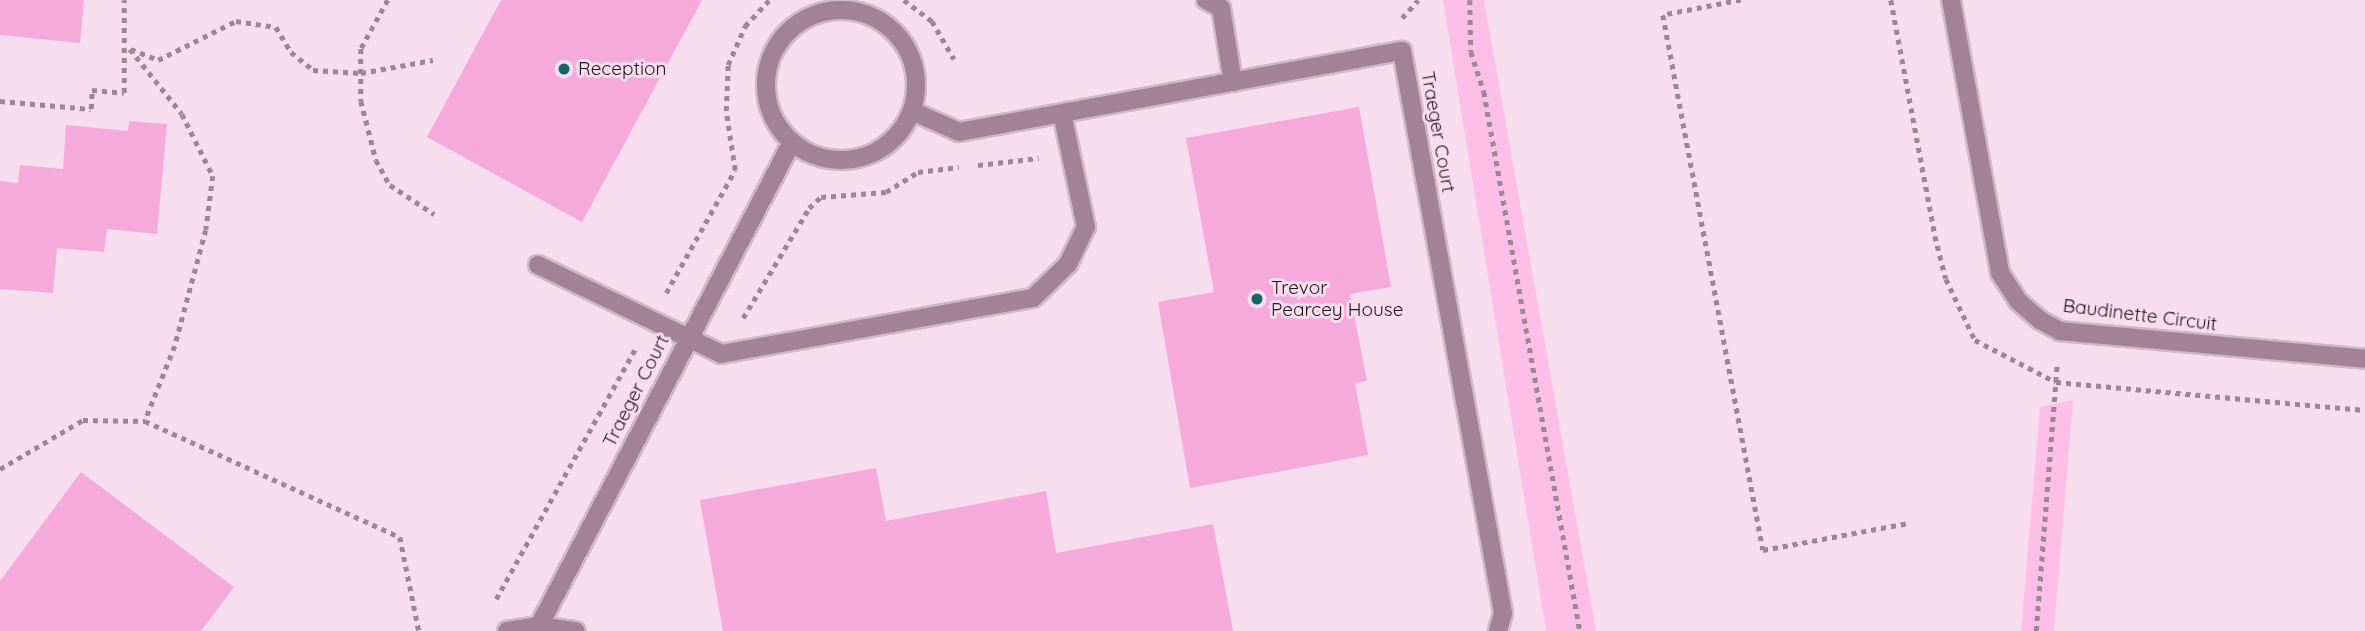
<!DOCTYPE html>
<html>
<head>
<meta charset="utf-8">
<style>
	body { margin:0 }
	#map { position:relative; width:2365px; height:631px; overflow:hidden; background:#f7dded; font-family:Quicksand,sans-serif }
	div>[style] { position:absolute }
	.green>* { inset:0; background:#fdbfe7 }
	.building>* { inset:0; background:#f6aadc }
	.path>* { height:4.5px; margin-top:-2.25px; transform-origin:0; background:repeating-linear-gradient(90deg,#9b8893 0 5px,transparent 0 10px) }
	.roads { filter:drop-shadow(2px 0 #d0b9c7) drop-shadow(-2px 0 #d0b9c7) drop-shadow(0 2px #d0b9c7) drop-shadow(0 -2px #d0b9c7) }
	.lane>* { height:18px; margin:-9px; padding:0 9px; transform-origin:9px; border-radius:9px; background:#a38297 }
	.lane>.ring { margin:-9px; padding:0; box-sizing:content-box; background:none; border:18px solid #a38297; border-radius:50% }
	.street>* { height:18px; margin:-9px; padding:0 9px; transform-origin:9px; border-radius:9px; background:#a38297 }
	.dots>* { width:19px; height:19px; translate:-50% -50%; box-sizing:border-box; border:4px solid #f7dded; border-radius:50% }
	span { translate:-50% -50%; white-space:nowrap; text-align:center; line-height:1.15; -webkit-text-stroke:6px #f7dded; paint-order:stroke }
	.poi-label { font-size:19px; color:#1f161b }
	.left { translate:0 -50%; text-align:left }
	.street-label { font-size:19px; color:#1f161b }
</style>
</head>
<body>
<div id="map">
	<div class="green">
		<i style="clip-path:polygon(1443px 0,1484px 0,1596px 631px,1546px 631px)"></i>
		<i style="clip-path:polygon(2073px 400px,2054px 631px,2021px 631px,2040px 407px)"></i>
	</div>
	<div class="building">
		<i style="clip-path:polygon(0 0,84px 0,80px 43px,0 35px)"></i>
		<i style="clip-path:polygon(501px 0,702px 0,582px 222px,427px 137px)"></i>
		<i style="clip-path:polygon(1359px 107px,1391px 287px,1350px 294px,1367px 381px,1355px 383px,1368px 455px,1190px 488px,1158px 302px,1214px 292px,1186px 138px)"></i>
		<i style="clip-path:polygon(129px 121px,167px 124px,157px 234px,107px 229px,104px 252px,57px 248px,53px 293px,0 289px,0 181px,18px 183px,20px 165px,63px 169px,66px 125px,128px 131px)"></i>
		<i style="clip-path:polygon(876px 468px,886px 521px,1046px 491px,1056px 553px,1213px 524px,1233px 631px,723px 631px,700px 500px)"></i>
		<i style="clip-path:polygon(81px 472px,234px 587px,201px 631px,0 631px,0 581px)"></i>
	</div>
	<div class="path">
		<i style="left:388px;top:0;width:56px;rotate:118.9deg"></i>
		<i style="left:361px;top:49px;width:52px;rotate:90deg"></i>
		<i style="left:361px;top:101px;width:61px;rotate:75.7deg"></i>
		<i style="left:376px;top:160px;width:29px;rotate:61deg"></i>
		<i style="left:390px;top:185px;width:53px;rotate:33.4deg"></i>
		<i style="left:904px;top:0;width:35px;rotate:37deg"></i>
		<i style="left:932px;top:21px;width:44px;rotate:59.9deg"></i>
		<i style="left:1470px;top:0;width:52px;rotate:88.9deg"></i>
		<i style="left:1471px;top:52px;width:42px;rotate:72deg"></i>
		<i style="left:1484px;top:92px;width:547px;rotate:79.9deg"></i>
		<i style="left:1741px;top:0;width:79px;rotate:169.1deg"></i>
		<i style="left:1663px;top:15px;width:544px;rotate:79.41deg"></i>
		<i style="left:1763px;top:550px;width:148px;rotate:-10.5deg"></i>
		<i style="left:1891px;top:0;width:240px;rotate:79.4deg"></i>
		<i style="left:1935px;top:236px;width:44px;rotate:75.7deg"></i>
		<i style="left:1946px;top:279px;width:68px;rotate:64.6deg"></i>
		<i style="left:1975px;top:340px;width:91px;rotate:27.4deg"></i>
		<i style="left:2056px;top:382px;width:310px;rotate:5.2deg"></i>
		<i style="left:1402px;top:18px;width:24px;rotate:-48deg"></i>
		<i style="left:130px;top:49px;width:83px;rotate:51.3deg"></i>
		<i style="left:182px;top:114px;width:69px;rotate:63.4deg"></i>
		<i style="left:213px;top:176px;width:54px;rotate:97.4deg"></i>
		<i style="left:206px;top:230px;width:120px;rotate:105deg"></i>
		<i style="left:175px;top:346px;width:81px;rotate:111.8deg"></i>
		<i style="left:131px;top:49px;width:29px;rotate:22deg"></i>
		<i style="left:158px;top:60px;width:87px;rotate:-26.6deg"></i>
		<i style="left:236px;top:21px;width:40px;rotate:8.5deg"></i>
		<i style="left:276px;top:27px;width:29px;rotate:59deg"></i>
		<i style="left:291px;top:52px;width:28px;rotate:39deg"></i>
		<i style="left:313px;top:70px;width:48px;rotate:3.6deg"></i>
		<i style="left:361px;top:73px;width:73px;rotate:-10.2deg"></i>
		<i style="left:0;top:101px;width:91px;rotate:5deg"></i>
		<i style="left:91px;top:109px;width:19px;rotate:-87deg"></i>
		<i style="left:92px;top:90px;width:32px;rotate:5deg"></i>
		<i style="left:124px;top:93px;width:93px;rotate:-90deg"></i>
		<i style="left:978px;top:165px;width:61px;rotate:-6.5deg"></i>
		<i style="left:666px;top:293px;width:141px;rotate:-60.7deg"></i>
		<i style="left:735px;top:170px;width:60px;rotate:-98.7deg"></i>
		<i style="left:726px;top:111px;width:46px;rotate:-87.5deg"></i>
		<i style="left:728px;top:65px;width:43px;rotate:-66.4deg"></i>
		<i style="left:745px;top:26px;width:35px;rotate:-47deg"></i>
		<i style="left:743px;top:318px;width:128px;rotate:-59deg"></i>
		<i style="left:809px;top:208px;width:16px;rotate:-43deg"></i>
		<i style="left:821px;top:197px;width:65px;rotate:-4.4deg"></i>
		<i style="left:886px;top:192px;width:38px;rotate:-32deg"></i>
		<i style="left:918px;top:172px;width:41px;rotate:-7deg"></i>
		<i style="left:0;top:469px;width:96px;rotate:-30.6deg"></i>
		<i style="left:83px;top:420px;width:62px;rotate:0.9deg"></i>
		<i style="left:145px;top:421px;width:280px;rotate:24.5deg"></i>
		<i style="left:400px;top:537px;width:96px;rotate:78.6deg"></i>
		<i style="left:496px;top:599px;width:288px;rotate:-60.9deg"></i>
		<i style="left:2036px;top:631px;width:269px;rotate:-85.5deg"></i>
	</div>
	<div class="roads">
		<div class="lane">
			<i style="left:1206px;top:0;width:17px;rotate:28deg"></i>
			<i style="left:1221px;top:8px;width:75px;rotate:80.8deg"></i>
			<i class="ring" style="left:766px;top:10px;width:132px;height:132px"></i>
			<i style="left:912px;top:111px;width:51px;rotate:24.1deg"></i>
			<i style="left:959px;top:132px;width:450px;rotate:-10.4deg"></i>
			<i style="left:1402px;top:51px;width:571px;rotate:79.81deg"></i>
			<i style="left:1503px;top:613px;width:19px;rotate:106deg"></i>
			<i style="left:538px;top:265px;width:203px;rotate:25.9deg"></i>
			<i style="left:721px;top:354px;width:317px;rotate:-10.2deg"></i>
			<i style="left:1033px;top:298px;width:49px;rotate:-44.2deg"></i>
			<i style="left:1068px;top:264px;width:41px;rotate:-64.1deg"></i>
			<i style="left:1086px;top:227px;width:116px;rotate:-101.9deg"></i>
			<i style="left:539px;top:626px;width:546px;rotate:-62.4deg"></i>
			<i style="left:507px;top:631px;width:32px;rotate:-9deg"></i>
			<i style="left:539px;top:626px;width:37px;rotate:8deg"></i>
		</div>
		<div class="street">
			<i style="left:1951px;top:0;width:277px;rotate:79.8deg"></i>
			<i style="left:2000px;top:273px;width:33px;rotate:57deg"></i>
			<i style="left:2018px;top:301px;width:29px;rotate:41deg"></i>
			<i style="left:2040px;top:320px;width:23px;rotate:29deg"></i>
			<i style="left:2060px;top:331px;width:306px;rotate:5.2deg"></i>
		</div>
	</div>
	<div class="dots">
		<i style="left:564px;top:69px;background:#166568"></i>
		<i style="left:1257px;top:299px;background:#166568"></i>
	</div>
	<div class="poi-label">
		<span class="left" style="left:578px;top:69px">Reception</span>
		<span class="left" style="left:1271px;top:299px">Trevor<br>Pearcey House</span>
	</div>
	<div class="street-label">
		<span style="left:1438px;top:132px;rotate:80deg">Traeger Court</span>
		<span style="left:2140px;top:315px;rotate:7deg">Baudinette Circuit</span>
		<span style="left:636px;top:391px;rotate:-63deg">Traeger Court</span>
	</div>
</div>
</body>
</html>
